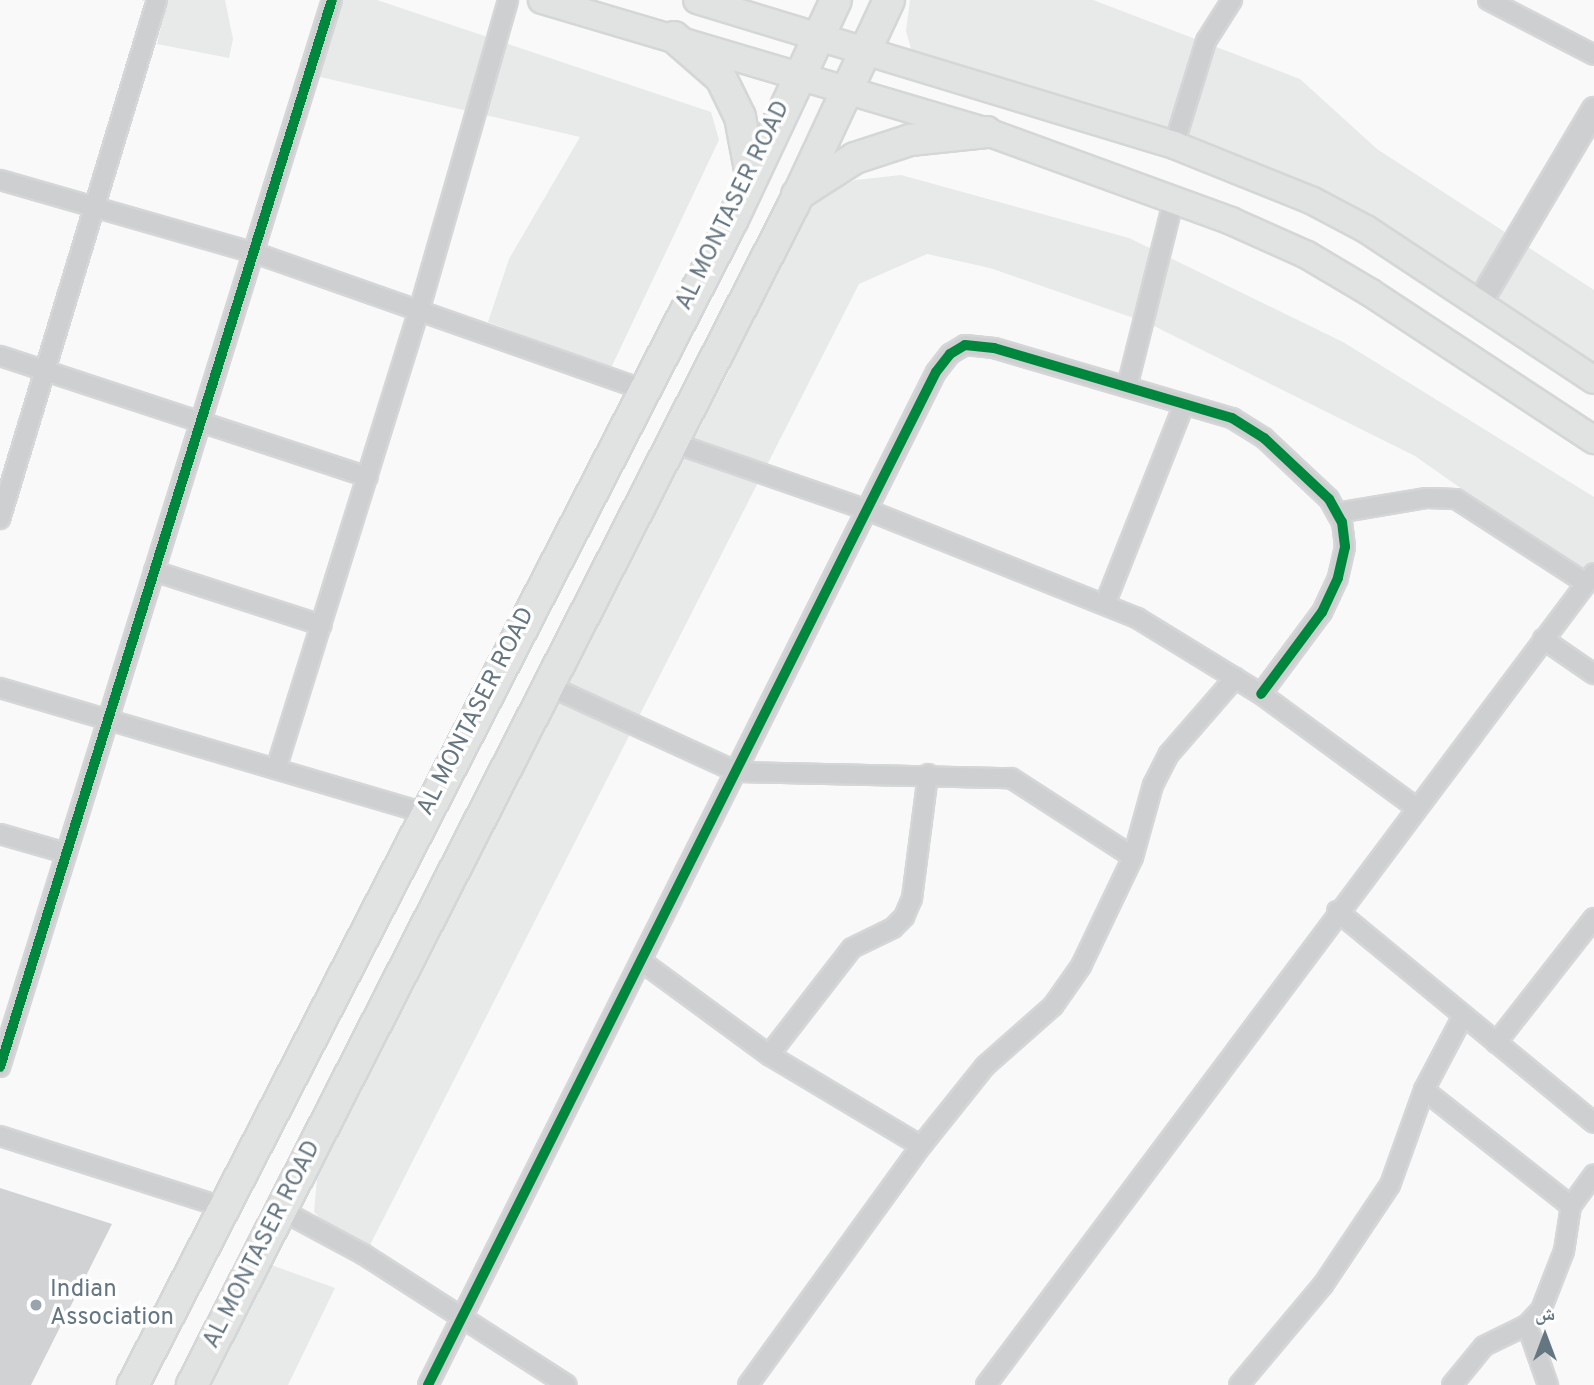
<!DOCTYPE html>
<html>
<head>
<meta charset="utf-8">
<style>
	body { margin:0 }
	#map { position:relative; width:1594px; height:1385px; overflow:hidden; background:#f9f9f9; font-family:Overpass,"Noto Naskh Arabic",sans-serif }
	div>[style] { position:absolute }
	.built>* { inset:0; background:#e8e9e9 }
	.building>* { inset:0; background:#d0d2d3 }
	.roads { filter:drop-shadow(2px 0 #d5d6d7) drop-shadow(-2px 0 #d5d6d7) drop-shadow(0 2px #d5d6d7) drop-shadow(0 -2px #d5d6d7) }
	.minor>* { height:18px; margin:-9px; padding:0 9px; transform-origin:9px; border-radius:9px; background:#cecfd0 }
	.tertiary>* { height:23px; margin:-11.5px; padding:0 11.5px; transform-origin:11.5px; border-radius:11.5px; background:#cecfd0 }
	.secondary>* { height:26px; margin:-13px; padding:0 13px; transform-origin:13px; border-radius:13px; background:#e1e2e2 }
	.primary>* { height:30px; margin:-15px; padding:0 15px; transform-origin:15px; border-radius:15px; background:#e1e2e2 }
	.cycleway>* { height:10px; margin:-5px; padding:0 5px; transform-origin:5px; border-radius:5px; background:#00873e }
	.dots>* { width:19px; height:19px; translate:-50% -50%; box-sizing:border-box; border:4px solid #fff; border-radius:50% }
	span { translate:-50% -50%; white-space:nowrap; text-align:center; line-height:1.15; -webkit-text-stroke:7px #fff; paint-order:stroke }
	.street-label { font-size:24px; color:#657683 }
	.poi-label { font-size:24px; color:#657683 }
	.left { translate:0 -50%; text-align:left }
	.north { position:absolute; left:1510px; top:1301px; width:70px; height:70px; -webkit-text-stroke:5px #fff; paint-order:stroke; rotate:0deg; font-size:19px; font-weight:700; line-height:28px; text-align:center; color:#657683 }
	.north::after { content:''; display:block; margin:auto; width:24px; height:32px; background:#657683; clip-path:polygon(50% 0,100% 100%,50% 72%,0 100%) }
</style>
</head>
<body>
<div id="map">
	<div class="built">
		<i style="clip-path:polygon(141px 0,225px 0,233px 39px,229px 58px,157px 44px,165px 8px)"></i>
		<i style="clip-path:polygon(339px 0,377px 0,711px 112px,719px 140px,611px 368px,488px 322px,509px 259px,580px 137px,316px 76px)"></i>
		<i style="clip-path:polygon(910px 0,1093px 0,1300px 79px,1377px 149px,1594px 290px,1594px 379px,1342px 212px,914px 59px,906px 31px)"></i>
		<i style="clip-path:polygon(901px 175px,1129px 238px,1343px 342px,1594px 497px,1594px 582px,1415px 456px,1148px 323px,990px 268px,927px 254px,859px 284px,367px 1251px,334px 1232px,314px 1212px,318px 1168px,729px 371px,808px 202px,855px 180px)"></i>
		<i style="clip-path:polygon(263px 1262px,335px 1288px,288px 1385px,203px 1385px)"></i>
	</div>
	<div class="building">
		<i style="clip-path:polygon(0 1188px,112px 1224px,31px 1385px,0 1385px)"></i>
	</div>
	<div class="roads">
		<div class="minor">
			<i style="left:1488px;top:0;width:119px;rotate:27.4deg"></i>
			<i style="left:1174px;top:145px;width:109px;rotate:-72.9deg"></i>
			<i style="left:1206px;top:41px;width:49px;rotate:-57.6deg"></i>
			<i style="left:0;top:180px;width:265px;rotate:16deg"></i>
			<i style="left:255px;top:253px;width:409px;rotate:19.4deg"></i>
			<i style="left:0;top:356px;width:387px;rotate:18.2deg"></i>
			<i style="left:1127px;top:387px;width:190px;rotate:-76deg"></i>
			<i style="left:671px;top:442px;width:207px;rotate:19.1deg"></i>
			<i style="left:867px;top:510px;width:291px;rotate:21.8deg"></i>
			<i style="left:1137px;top:618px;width:145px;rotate:31.5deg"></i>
			<i style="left:1261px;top:694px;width:190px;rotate:36.2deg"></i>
			<i style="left:1337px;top:513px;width:91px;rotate:-9.5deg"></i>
			<i style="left:1427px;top:498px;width:29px;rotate:2deg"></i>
			<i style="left:1456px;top:499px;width:155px;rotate:32.9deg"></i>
			<i style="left:0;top:519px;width:542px;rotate:-73.17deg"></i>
			<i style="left:154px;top:571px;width:176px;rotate:17.9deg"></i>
			<i style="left:1105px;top:604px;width:215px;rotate:-68.4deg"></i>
			<i style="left:1543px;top:639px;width:62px;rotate:34.5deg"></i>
			<i style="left:547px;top:685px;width:209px;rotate:24.6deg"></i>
			<i style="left:737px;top:772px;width:274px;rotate:1.3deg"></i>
			<i style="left:1011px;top:778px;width:145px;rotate:32.9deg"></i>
			<i style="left:0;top:688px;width:443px;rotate:16.4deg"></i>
			<i style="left:276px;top:769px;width:480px;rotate:-72.7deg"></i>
			<i style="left:419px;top:311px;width:323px;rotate:-74deg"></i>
			<i style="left:0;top:834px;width:69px;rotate:16.1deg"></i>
			<i style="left:1337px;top:911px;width:333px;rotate:39.5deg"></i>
			<i style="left:641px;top:961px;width:159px;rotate:36.3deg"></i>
			<i style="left:769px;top:1055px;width:177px;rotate:30.9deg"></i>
			<i style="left:1496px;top:1043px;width:159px;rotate:-51.9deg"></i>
			<i style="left:769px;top:1055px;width:135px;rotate:-52.2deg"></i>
			<i style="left:852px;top:948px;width:46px;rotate:-26deg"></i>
			<i style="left:893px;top:928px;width:16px;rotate:-45deg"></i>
			<i style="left:904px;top:917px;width:21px;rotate:-67deg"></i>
			<i style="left:912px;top:898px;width:125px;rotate:-82.6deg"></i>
			<i style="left:0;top:1067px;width:1117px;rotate:-72.72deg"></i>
			<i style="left:1424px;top:1090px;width:187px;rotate:38.3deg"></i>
			<i style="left:0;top:1136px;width:236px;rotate:17.7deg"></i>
			<i style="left:281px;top:1210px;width:93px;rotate:28.2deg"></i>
			<i style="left:363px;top:1254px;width:242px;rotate:32.7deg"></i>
			<i style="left:1527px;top:1325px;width:64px;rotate:70.7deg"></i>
			<i style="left:428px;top:1385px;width:1133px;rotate:-63.37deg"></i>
			<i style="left:936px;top:372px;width:23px;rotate:-52deg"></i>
			<i style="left:950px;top:354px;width:17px;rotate:-31deg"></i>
			<i style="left:965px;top:345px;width:29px;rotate:6deg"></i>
			<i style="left:994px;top:348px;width:248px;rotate:16.4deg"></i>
			<i style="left:1232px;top:418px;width:38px;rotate:32deg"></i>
			<i style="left:1264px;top:438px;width:89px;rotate:43.2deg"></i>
			<i style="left:1329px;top:499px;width:26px;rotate:61deg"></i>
			<i style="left:1342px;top:522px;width:25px;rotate:83deg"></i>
			<i style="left:1345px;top:547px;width:32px;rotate:103deg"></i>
			<i style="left:1338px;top:578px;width:38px;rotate:115deg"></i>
			<i style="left:1322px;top:612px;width:102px;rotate:126.6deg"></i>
			<i style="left:748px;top:1385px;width:295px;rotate:-54.1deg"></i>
			<i style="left:921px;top:1146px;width:102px;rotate:-51.3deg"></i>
			<i style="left:985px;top:1066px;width:91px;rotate:-41.4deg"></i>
			<i style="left:1053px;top:1006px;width:49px;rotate:-55deg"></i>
			<i style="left:1081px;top:966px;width:121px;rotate:-64.5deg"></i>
			<i style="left:1133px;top:857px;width:75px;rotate:-74.5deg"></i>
			<i style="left:1153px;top:785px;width:35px;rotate:-63deg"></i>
			<i style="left:1169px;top:754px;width:101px;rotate:-49deg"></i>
			<i style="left:986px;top:1385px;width:1014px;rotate:-53.18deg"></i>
			<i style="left:1239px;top:1385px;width:131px;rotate:-50deg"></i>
			<i style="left:1323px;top:1285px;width:120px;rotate:-56.2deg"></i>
			<i style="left:1390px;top:1185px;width:101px;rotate:-70.3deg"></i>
			<i style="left:1424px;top:1090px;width:84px;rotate:-62.2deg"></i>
			<i style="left:1452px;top:1385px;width:50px;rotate:-50.6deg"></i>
			<i style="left:1484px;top:1346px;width:48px;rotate:-26deg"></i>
			<i style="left:1527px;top:1325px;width:21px;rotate:-47deg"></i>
			<i style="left:1541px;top:1310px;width:63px;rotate:-68.7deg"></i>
			<i style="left:1564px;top:1251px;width:46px;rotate:-81.2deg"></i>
			<i style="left:1571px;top:1206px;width:39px;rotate:-54deg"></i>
		</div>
		<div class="tertiary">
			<i style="left:1478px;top:304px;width:227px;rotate:-59.3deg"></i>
		</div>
		<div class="secondary">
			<i style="left:542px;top:0;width:464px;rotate:16.5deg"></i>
			<i style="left:987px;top:132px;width:260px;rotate:20deg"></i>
			<i style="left:1231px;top:221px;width:83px;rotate:24.1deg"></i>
			<i style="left:1307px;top:255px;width:74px;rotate:30.7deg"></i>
			<i style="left:1371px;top:293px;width:267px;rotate:33.4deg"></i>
			<i style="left:697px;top:0;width:499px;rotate:16.9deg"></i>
			<i style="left:1174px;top:145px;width:148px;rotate:21.9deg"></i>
			<i style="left:1311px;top:200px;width:62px;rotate:27.8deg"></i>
			<i style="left:1366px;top:229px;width:273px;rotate:33.5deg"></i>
		</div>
		<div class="primary">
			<i style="left:674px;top:37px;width:62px;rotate:41.1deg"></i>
			<i style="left:721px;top:78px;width:43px;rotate:64deg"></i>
			<i style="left:740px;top:117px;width:59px;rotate:79.3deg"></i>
			<i style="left:797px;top:195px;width:69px;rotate:-32.5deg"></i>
			<i style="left:855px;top:158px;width:58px;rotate:-18.1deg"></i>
			<i style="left:910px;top:140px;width:77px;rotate:-5.9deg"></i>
			<i style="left:133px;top:1385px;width:1309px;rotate:-62.77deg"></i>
			<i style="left:732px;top:221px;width:244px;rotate:-64.8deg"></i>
			<i style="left:192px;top:1385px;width:1323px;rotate:-62.99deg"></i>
			<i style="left:793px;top:206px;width:227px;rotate:-65deg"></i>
		</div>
	</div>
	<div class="cycleway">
		<i style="left:0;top:1067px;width:1117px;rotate:-72.72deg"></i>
		<i style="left:428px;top:1385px;width:1133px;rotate:-63.37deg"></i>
		<i style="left:936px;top:372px;width:23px;rotate:-52deg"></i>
		<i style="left:950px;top:354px;width:17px;rotate:-31deg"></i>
		<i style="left:965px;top:345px;width:29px;rotate:6deg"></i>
		<i style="left:994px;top:348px;width:248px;rotate:16.4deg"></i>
		<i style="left:1232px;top:418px;width:38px;rotate:32deg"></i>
		<i style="left:1264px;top:438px;width:89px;rotate:43.2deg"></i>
		<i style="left:1329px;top:499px;width:26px;rotate:61deg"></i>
		<i style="left:1342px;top:522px;width:25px;rotate:83deg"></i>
		<i style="left:1345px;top:547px;width:32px;rotate:103deg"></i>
		<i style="left:1338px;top:578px;width:38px;rotate:115deg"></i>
		<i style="left:1322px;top:612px;width:102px;rotate:126.6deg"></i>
	</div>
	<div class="dots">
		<i style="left:36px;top:1305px;background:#99a4ac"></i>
	</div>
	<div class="street-label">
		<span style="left:734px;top:206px;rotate:-64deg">AL MONTASER ROAD</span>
		<span style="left:477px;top:712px;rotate:-63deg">AL MONTASER ROAD</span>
		<span style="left:263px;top:1245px;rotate:-63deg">AL MONTASER ROAD</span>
	</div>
	<div class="poi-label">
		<span class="left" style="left:50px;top:1305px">Indian<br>Association</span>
	</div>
	<div class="north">ش</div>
</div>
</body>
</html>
